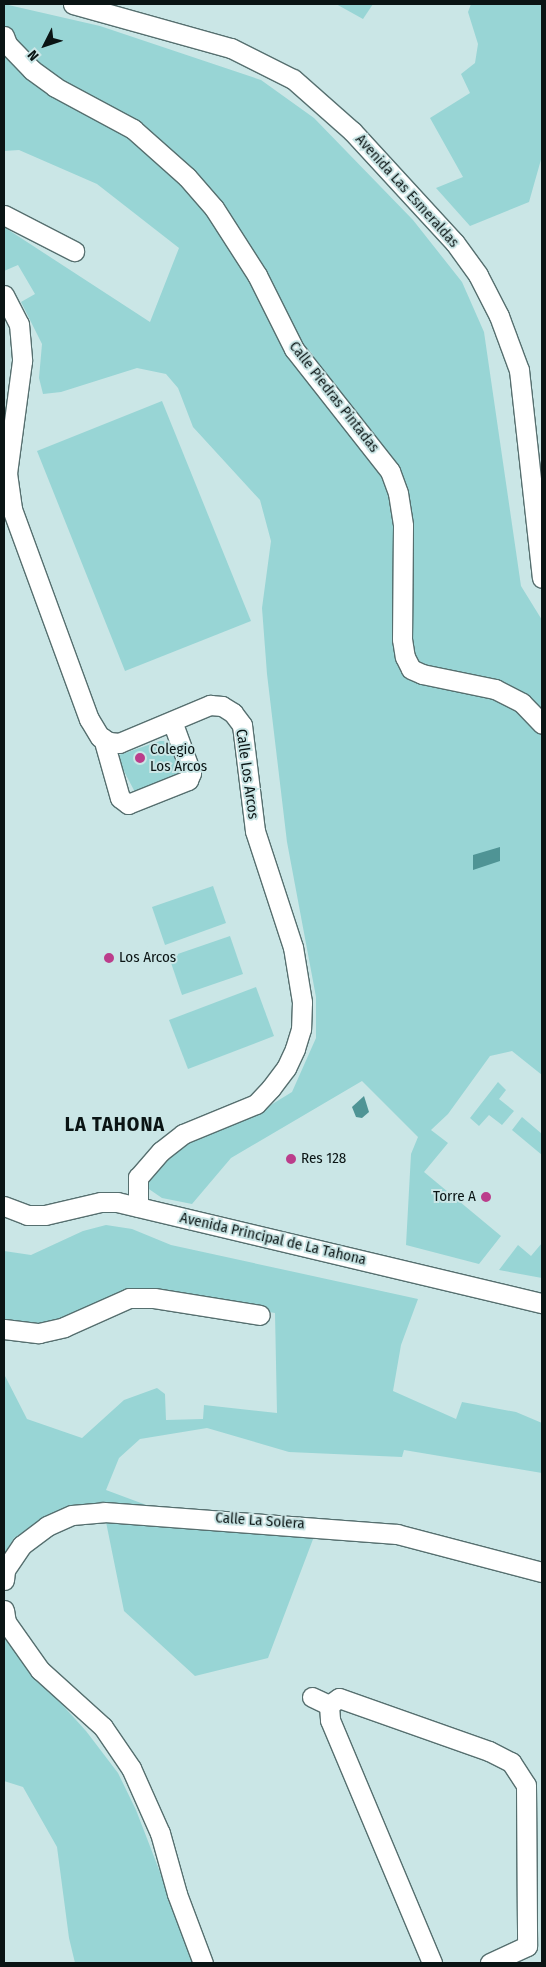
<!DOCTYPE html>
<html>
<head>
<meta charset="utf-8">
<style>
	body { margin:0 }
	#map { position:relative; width:546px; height:1967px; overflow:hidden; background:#cae6e6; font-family:"Fira Sans Condensed",sans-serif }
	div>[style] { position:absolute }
	.green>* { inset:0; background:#98d5d5 }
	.water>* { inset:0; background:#4f9495 }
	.roads { filter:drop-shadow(1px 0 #566f6f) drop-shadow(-1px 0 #566f6f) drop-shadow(0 1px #566f6f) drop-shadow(0 -1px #566f6f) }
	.street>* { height:19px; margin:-9.5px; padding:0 9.5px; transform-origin:9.5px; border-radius:9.5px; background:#fff }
	.dots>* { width:14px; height:14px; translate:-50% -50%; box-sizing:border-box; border:2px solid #cae6e6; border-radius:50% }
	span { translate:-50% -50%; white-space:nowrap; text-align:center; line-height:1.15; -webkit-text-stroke:4px #cae6e6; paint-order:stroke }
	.street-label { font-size:15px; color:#0a1414 }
	.poi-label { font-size:15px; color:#0a1414 }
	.left { translate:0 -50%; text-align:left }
	.right { translate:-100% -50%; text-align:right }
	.district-label { font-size:20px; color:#0a1414; font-weight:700; letter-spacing:1px }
	.frame { position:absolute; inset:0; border:5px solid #0a1414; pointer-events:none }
	.north { position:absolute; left:20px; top:20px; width:50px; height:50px; -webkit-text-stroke:4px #cae6e6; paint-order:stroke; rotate:229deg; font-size:14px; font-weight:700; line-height:20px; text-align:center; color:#0a1414 }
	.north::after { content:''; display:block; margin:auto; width:18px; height:22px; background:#0a1414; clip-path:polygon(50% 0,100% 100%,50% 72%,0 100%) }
</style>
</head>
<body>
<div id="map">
	<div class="green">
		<i style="clip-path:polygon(4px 4px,100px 26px,261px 80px,314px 118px,413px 220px,462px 282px,484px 332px,521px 586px,542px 620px,542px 1075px,512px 1051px,490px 1056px,448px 1114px,431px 1130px,448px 1143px,424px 1172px,501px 1236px,479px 1264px,406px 1245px,411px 1154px,418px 1137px,362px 1081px,231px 1158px,192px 1204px,162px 1198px,143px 1185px,149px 1173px,175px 1151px,195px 1139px,251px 1117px,292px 1092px,316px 1038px,316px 997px,287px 842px,267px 674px,262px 608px,271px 541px,260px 500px,193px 427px,178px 388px,166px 374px,137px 368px,61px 392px,43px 394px,39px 378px,42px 344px,21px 302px,35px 294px,18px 265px,4px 271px,4px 227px,150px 322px,179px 248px,97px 184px,19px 150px,4px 151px)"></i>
		<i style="clip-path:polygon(336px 4px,373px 4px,363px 19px)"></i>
		<i style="clip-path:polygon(471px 4px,542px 4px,542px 156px,529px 202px,470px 226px,436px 188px,463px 177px,430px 118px,470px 93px,461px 74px,475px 63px,478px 44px,468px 12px)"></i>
		<i style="clip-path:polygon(162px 401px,251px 621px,125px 671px,37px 451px)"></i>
		<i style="clip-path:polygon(160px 741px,168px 741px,175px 747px,181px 767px,175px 778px,136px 794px,116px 756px)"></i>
		<i style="clip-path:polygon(213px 886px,226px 923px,165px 945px,152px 907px)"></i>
		<i style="clip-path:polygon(230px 936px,243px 974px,182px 995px,169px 957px)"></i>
		<i style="clip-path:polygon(256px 987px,274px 1036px,188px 1069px,169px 1020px)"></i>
		<i style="clip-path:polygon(498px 1082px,506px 1090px,499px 1099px,514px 1111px,502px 1125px,489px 1115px,479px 1126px,470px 1118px)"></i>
		<i style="clip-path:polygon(522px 1117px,542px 1134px,542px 1155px,512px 1130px)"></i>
		<i style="clip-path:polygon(106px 1225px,132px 1229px,171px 1245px,418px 1299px,401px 1345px,393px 1391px,456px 1419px,462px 1402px,516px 1412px,542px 1423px,542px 1473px,404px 1450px,402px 1457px,289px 1452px,207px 1428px,140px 1439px,119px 1458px,106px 1490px,157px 1509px,318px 1526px,268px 1658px,195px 1676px,124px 1611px,104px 1512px,52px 1514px,14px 1538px,4px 1556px,4px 1374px,27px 1419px,82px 1438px,124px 1400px,157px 1388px,165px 1394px,166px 1420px,203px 1419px,204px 1405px,277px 1413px,275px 1313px,154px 1293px,37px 1329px,4px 1324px,4px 1251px,31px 1255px,83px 1231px)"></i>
		<i style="clip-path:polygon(542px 1243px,542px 1278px,499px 1270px,518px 1245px,531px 1256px)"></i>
		<i style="clip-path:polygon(4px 1627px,28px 1667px,86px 1731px,118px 1773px,136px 1810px,195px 1963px,75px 1963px,69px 1938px,57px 1847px,23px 1787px,4px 1781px)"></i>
	</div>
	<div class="water">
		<i style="clip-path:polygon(500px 847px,500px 861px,473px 870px,473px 855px)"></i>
		<i style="clip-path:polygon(364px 1096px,369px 1112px,362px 1118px,356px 1117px,352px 1107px)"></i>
	</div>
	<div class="roads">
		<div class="street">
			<i style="left:73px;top:4px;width:164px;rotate:15.6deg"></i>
			<i style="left:231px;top:48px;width:69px;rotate:26.6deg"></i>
			<i style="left:293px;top:79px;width:79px;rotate:41.4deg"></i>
			<i style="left:352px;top:131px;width:152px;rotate:47.4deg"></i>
			<i style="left:455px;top:243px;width:39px;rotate:54deg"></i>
			<i style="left:478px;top:275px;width:46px;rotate:62.9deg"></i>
			<i style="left:499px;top:316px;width:58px;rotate:69.7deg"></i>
			<i style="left:519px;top:370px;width:209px;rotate:83.7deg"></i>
			<i style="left:4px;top:36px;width:9px;rotate:69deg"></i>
			<i style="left:7px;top:44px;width:36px;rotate:46deg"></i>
			<i style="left:32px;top:70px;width:29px;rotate:36deg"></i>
			<i style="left:55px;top:87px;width:89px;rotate:28.3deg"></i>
			<i style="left:133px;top:129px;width:72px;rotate:41.6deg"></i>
			<i style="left:187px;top:177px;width:41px;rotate:48.9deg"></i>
			<i style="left:214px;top:208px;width:80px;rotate:57.3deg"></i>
			<i style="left:257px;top:275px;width:83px;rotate:63.4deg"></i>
			<i style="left:294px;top:349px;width:155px;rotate:51.8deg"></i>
			<i style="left:390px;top:471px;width:23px;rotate:70deg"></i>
			<i style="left:398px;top:493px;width:33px;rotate:81deg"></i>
			<i style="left:403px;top:526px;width:113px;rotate:90.5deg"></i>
			<i style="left:402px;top:639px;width:18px;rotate:81deg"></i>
			<i style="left:405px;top:657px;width:13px;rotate:63deg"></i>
			<i style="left:411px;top:669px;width:12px;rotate:24deg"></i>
			<i style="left:422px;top:674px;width:75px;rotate:11.6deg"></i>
			<i style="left:495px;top:689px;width:30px;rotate:27deg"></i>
			<i style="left:522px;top:703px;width:29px;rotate:46deg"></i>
			<i style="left:4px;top:215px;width:79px;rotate:27.2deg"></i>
			<i style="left:4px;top:295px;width:33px;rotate:63deg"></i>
			<i style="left:19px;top:324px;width:37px;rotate:85deg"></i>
			<i style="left:22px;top:361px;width:113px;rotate:97.6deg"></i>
			<i style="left:7px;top:473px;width:36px;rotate:82deg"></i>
			<i style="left:12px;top:509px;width:224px;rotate:69.9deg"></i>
			<i style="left:89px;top:719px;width:21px;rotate:59deg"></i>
			<i style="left:100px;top:737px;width:10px;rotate:29deg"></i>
			<i style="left:109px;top:742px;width:10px;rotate:6deg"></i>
			<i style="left:119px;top:743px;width:99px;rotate:-22.7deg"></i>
			<i style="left:210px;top:705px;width:12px;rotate:5deg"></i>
			<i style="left:222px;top:706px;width:13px;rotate:32deg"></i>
			<i style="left:233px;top:713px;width:15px;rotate:53deg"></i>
			<i style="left:242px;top:725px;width:107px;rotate:83deg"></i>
			<i style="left:255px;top:831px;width:122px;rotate:71.9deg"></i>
			<i style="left:293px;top:947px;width:56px;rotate:80.7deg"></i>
			<i style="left:302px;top:1002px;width:27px;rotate:92deg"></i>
			<i style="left:301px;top:1029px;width:21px;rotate:107deg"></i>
			<i style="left:295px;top:1049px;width:21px;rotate:115deg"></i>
			<i style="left:286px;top:1068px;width:25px;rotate:127deg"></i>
			<i style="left:271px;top:1088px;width:22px;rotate:133deg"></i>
			<i style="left:256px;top:1104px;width:79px;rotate:157.7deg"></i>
			<i style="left:183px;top:1134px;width:28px;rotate:142deg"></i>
			<i style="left:161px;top:1151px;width:35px;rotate:131deg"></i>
			<i style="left:138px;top:1177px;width:30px;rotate:90deg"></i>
			<i style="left:103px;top:738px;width:62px;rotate:74.2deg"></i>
			<i style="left:120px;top:798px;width:10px;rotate:37deg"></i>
			<i style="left:128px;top:804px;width:65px;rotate:-21.8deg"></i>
			<i style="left:188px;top:780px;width:8px;rotate:-67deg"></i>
			<i style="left:191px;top:773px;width:55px;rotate:-110.1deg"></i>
			<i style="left:4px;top:1206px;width:25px;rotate:21deg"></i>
			<i style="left:27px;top:1215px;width:18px"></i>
			<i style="left:45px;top:1215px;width:57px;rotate:-13.1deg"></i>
			<i style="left:101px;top:1202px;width:16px"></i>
			<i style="left:117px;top:1202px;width:437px;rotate:13.4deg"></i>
			<i style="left:4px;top:1329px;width:35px;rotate:7deg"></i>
			<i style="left:39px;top:1333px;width:26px;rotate:-13deg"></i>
			<i style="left:64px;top:1327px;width:71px;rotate:-24deg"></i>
			<i style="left:129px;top:1298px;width:25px"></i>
			<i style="left:154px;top:1298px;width:107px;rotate:9.1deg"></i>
			<i style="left:4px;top:1580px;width:10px;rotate:-84deg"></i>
			<i style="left:5px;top:1570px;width:30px;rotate:-56deg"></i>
			<i style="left:22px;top:1545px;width:31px;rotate:-37deg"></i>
			<i style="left:47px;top:1526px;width:27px;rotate:-24deg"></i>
			<i style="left:72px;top:1515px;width:32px;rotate:-5deg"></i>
			<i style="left:104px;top:1512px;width:294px;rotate:4.3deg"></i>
			<i style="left:397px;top:1534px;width:150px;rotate:14.7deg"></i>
			<i style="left:4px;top:1610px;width:12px;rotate:81deg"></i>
			<i style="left:6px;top:1622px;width:59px;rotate:54.7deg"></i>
			<i style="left:40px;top:1670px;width:85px;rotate:42.1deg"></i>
			<i style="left:103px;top:1727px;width:50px;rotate:55.7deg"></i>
			<i style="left:131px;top:1768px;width:71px;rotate:66deg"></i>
			<i style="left:160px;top:1833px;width:63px;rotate:74.4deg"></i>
			<i style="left:177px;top:1894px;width:74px;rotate:69.4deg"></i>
			<i style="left:312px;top:1697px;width:19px;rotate:25deg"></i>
			<i style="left:329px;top:1705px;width:12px;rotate:-35deg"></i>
			<i style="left:339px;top:1698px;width:159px;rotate:19.5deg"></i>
			<i style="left:489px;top:1751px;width:25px;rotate:27deg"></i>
			<i style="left:511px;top:1762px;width:27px;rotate:57deg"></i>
			<i style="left:526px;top:1785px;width:161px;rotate:89.6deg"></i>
			<i style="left:527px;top:1946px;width:41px;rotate:155.3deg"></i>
			<i style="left:329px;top:1705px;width:15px;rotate:86deg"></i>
			<i style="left:330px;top:1720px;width:264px;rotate:67.2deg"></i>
		</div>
	</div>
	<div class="dots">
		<i style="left:140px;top:758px;background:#bb3d8b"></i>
		<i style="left:109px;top:958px;background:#bb3d8b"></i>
		<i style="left:291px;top:1159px;background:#bb3d8b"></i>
		<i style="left:486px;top:1197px;background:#bb3d8b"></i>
	</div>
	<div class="street-label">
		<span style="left:407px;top:191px;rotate:48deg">Avenida Las Esmeraldas</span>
		<span style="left:334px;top:397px;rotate:52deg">Calle Piedras Pintadas</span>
		<span style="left:247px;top:774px;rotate:82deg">Calle Los Arcos</span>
		<span style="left:273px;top:1239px;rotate:13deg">Avenida Principal de La Tahona</span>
		<span style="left:260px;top:1521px;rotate:4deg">Calle La Solera</span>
	</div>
	<div class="poi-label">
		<span class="left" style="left:150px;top:758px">Colegio<br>Los Arcos</span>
		<span class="left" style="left:119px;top:958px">Los Arcos</span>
		<span class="left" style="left:301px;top:1159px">Res 128</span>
		<span class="right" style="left:476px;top:1197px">Torre A</span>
	</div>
	<div class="district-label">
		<span style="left:115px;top:1124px">LA TAHONA</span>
	</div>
	<div class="frame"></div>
	<div class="north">N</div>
</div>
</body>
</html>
